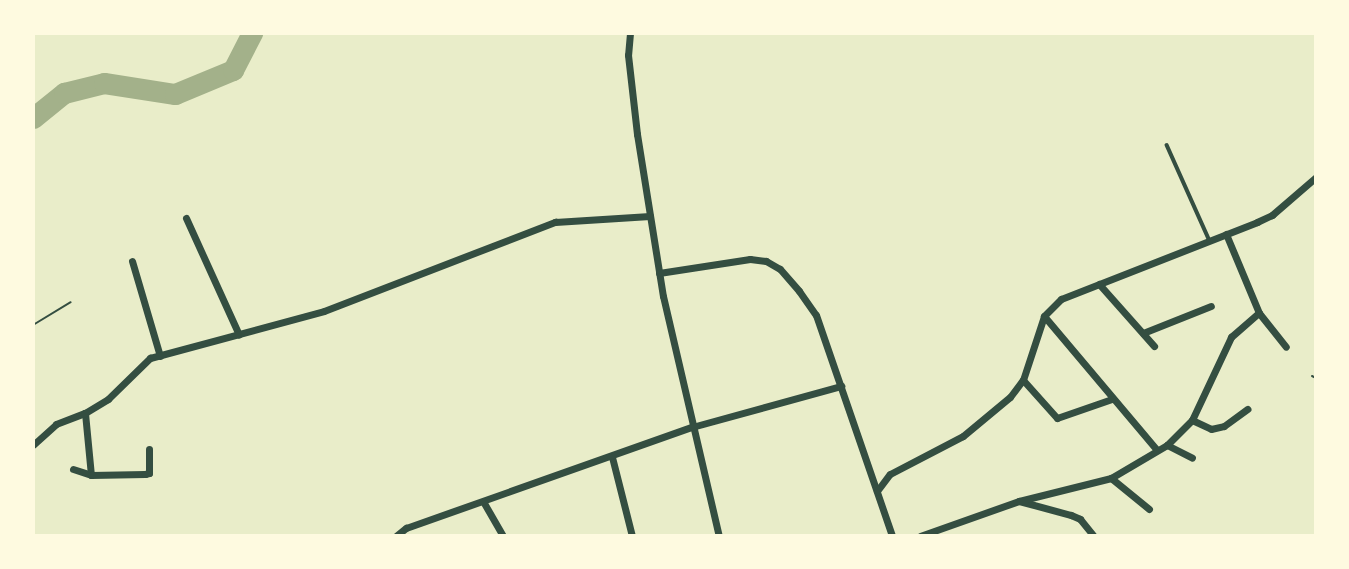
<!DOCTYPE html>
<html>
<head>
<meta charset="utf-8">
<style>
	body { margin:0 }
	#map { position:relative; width:1349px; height:569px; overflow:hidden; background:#e9edc9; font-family:"IBM Plex Sans",sans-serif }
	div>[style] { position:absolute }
	.river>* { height:21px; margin:-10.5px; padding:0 10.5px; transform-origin:10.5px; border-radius:10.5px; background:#a3b18a }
	.path>* { height:2px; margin:-1px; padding:0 1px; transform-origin:1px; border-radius:1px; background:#344e41 }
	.service>* { height:3.5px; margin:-1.75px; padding:0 1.75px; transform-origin:1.75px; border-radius:1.75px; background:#344e41 }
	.minor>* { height:7px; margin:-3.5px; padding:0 3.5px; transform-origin:3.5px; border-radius:3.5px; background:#344e41 }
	span { translate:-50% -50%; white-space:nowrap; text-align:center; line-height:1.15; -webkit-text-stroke:5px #fefae0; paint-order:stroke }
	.frame { position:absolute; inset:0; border:35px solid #fefae0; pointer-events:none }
</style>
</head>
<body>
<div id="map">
	<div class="river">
		<i style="left:33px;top:118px;width:40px;rotate:-39deg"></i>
		<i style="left:64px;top:93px;width:41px;rotate:-14deg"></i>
		<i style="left:104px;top:83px;width:72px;rotate:8.8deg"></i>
		<i style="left:175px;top:94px;width:63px;rotate:-22.5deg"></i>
		<i style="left:233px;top:70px;width:42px;rotate:-62.8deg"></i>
	</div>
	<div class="path">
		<i style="left:33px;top:325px;width:44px;rotate:-31.2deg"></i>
		<i style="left:1312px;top:376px;width:4px;rotate:27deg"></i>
	</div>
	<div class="service">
		<i style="left:1167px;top:145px;width:103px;rotate:65.9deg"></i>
	</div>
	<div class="minor">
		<i style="left:630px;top:33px;width:22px;rotate:95deg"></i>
		<i style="left:628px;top:55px;width:80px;rotate:83.5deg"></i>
		<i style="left:637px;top:134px;width:164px;rotate:80.9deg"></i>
		<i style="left:663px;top:296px;width:246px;rotate:76.9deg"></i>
		<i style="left:186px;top:218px;width:128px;rotate:65.6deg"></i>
		<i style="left:1226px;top:234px;width:86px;rotate:67.3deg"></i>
		<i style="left:1259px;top:313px;width:43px;rotate:51.5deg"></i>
		<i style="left:132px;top:261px;width:99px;rotate:73.6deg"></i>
		<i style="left:659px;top:273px;width:92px;rotate:-8.7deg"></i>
		<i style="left:750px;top:259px;width:16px;rotate:7deg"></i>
		<i style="left:766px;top:261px;width:16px;rotate:30deg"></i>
		<i style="left:780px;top:269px;width:29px;rotate:49deg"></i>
		<i style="left:799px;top:291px;width:29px;rotate:55deg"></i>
		<i style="left:816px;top:315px;width:234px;rotate:71deg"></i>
		<i style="left:1099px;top:284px;width:83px;rotate:48.4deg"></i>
		<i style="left:1044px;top:316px;width:175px;rotate:49.9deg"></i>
		<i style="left:1143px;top:333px;width:73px;rotate:-21.7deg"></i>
		<i style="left:1023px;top:380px;width:51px;rotate:48.2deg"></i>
		<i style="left:1057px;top:418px;width:58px;rotate:-19.1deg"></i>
		<i style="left:85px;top:413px;width:62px;rotate:84.5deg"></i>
		<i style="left:1192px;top:420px;width:21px;rotate:25deg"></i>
		<i style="left:1211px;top:429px;width:13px;rotate:-13deg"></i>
		<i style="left:1224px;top:426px;width:29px;rotate:-36deg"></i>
		<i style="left:33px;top:445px;width:31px;rotate:-42deg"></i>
		<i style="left:56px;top:424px;width:31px;rotate:-21deg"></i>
		<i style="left:85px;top:413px;width:27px;rotate:-31deg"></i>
		<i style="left:108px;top:399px;width:59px;rotate:-44.3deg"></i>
		<i style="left:150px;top:358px;width:180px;rotate:-15.1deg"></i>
		<i style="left:324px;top:311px;width:248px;rotate:-21.1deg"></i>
		<i style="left:555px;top:222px;width:95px;rotate:-3.6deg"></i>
		<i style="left:1167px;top:445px;width:28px;rotate:27deg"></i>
		<i style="left:612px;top:457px;width:81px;rotate:75.8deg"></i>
		<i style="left:73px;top:469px;width:19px;rotate:18deg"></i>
		<i style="left:91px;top:475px;width:54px;rotate:-1.1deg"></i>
		<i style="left:145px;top:474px;width:4px;rotate:-14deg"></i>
		<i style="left:149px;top:473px;width:24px;rotate:-90deg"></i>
		<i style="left:1111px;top:478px;width:49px;rotate:39.2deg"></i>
		<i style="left:877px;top:491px;width:21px;rotate:-53deg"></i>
		<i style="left:890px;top:474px;width:82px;rotate:-27.5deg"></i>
		<i style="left:963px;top:436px;width:61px;rotate:-39.7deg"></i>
		<i style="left:1010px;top:397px;width:21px;rotate:-53deg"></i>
		<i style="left:1023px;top:380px;width:67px;rotate:-71.8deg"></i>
		<i style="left:1044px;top:316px;width:24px;rotate:-45deg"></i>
		<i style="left:1061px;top:299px;width:211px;rotate:-21.4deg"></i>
		<i style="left:1257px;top:222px;width:17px;rotate:-25deg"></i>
		<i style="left:1272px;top:215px;width:58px;rotate:-40.8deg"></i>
		<i style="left:1019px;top:501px;width:54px;rotate:15.1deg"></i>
		<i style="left:1071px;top:515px;width:10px;rotate:24deg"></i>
		<i style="left:1080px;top:519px;width:22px;rotate:51deg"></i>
		<i style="left:484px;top:503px;width:38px;rotate:60deg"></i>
		<i style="left:396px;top:536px;width:13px;rotate:-39deg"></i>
		<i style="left:406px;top:528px;width:303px;rotate:-19.5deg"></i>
		<i style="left:692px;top:427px;width:155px;rotate:-15.4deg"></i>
		<i style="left:920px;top:536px;width:105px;rotate:-19.5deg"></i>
		<i style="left:1019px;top:501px;width:95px;rotate:-14deg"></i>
		<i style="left:1111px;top:478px;width:65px;rotate:-30.5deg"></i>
		<i style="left:1167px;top:445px;width:35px;rotate:-45deg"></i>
		<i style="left:1192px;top:420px;width:92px;rotate:-64.8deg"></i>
		<i style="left:1231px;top:337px;width:37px;rotate:-41deg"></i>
	</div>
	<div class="frame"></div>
</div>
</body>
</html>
